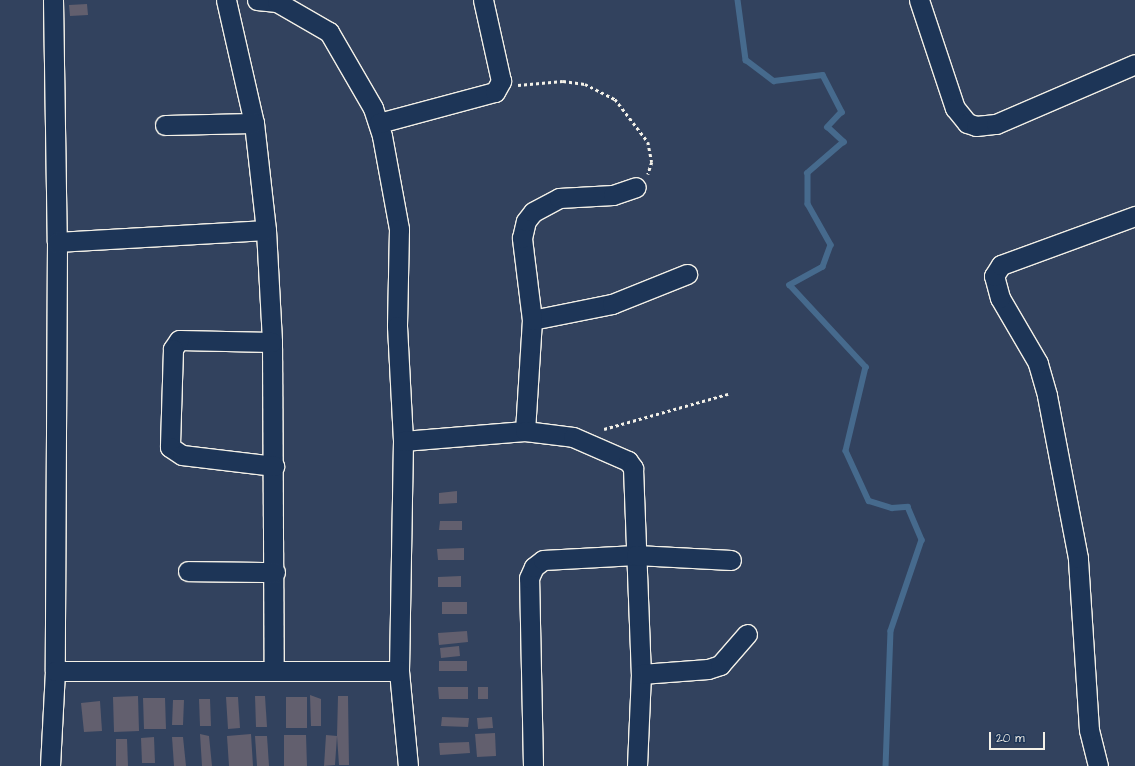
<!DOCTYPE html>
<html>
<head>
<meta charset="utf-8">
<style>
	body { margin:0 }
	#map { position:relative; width:1135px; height:766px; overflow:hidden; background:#32425e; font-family:"Architects Daughter",sans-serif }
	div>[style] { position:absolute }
	.stream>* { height:5.5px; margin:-2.75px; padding:0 2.75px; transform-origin:2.75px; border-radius:2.75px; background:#466a8d }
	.building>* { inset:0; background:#625f6e }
	.path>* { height:2.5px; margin-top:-1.25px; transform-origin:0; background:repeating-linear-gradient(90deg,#f4f1e8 0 3px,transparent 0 6px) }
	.roads { filter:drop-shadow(1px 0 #f4f1e8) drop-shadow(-1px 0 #f4f1e8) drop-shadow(0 1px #f4f1e8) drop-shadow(0 -1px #f4f1e8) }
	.minor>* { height:19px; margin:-9.5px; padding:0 9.5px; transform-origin:9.5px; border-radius:9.5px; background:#1d3557 }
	span { translate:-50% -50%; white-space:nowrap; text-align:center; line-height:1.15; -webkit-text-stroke:3px #1d3557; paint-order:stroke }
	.scale { position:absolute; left:989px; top:732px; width:56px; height:18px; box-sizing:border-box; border:2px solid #f4f1e8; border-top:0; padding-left:5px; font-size:12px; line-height:14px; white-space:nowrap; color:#f4f1e8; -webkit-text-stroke:3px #1d3557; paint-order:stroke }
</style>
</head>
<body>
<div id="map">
	<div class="stream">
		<i style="left:738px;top:0;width:61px;rotate:82.4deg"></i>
		<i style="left:746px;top:60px;width:35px;rotate:37deg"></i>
		<i style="left:774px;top:81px;width:49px;rotate:-7deg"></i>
		<i style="left:823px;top:75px;width:42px;rotate:62.8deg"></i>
		<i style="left:842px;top:112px;width:21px;rotate:133deg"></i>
		<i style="left:828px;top:127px;width:22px;rotate:43deg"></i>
		<i style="left:844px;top:142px;width:48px;rotate:139.3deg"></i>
		<i style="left:808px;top:173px;width:31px;rotate:90deg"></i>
		<i style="left:808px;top:204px;width:47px;rotate:60.7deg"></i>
		<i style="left:831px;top:245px;width:23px;rotate:110deg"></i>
		<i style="left:823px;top:267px;width:38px;rotate:151deg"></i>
		<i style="left:790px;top:285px;width:112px;rotate:47.2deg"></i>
		<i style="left:866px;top:367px;width:86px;rotate:103.4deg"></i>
		<i style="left:846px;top:451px;width:55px;rotate:65.3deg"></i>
		<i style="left:869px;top:501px;width:24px;rotate:17deg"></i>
		<i style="left:892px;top:508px;width:16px;rotate:-4deg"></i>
		<i style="left:908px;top:507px;width:36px;rotate:67deg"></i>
		<i style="left:922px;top:540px;width:96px;rotate:108.8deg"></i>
		<i style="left:891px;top:631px;width:135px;rotate:92.1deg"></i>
	</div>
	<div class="building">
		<i style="clip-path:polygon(87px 4px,88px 15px,70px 16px,69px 5px)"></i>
		<i style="clip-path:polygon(457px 491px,457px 503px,439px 504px,439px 493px)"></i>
		<i style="clip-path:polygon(440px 521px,462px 521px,462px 530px,439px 530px)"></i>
		<i style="clip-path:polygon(464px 548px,464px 560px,438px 560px,437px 549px)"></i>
		<i style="clip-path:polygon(461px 576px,461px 587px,438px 587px,438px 577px)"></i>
		<i style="clip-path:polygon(442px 602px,467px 602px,467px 614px,442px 614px)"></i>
		<i style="clip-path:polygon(467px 631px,468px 642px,439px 645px,438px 633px)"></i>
		<i style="clip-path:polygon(459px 646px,460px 656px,441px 658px,440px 648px)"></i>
		<i style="clip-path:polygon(439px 661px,467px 661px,467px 671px,439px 671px)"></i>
		<i style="clip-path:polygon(438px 687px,468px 687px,468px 699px,439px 699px)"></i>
		<i style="clip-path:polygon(478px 687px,488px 687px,488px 699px,478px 699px)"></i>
		<i style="clip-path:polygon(310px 695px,321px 699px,321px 726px,311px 726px)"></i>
		<i style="clip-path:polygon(138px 696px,139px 731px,114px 732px,113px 697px)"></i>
		<i style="clip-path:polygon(255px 696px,265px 696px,267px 727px,256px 727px)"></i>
		<i style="clip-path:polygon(338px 696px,348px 696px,349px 765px,339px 765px,337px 736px,335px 765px,324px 766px,326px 735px,337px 736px)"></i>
		<i style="clip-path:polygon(226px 697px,238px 697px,240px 728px,228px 729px)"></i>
		<i style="clip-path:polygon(286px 697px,307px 697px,307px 728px,286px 728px)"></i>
		<i style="clip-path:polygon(143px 698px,165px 698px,166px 729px,144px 729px)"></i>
		<i style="clip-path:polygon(199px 699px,210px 699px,211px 726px,200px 726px)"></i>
		<i style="clip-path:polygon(173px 700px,184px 700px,183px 725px,172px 725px)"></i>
		<i style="clip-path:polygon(100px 701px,102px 731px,84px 732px,81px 703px)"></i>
		<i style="clip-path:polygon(442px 717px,469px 718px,468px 727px,441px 726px)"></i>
		<i style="clip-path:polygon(492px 717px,493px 728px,478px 729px,477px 718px)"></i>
		<i style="clip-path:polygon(495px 733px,496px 756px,477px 757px,475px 734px)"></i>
		<i style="clip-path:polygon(200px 734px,209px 736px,212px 766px,202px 766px)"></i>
		<i style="clip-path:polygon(251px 734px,253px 766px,229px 766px,227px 736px)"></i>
		<i style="clip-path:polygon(284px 735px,306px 735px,307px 766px,284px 766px)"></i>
		<i style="clip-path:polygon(255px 736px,267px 736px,269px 766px,257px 766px)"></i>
		<i style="clip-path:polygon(154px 737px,155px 763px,142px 763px,141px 738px)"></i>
		<i style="clip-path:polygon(172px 737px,183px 737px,186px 766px,174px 766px)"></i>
		<i style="clip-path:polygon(116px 739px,127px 739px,128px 766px,116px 766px)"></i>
		<i style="clip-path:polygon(469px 742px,470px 753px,440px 755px,439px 743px)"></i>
	</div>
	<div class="path">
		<i style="left:518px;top:85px;width:45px;rotate:-5.1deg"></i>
		<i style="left:563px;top:81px;width:22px;rotate:8deg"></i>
		<i style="left:585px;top:84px;width:34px;rotate:27deg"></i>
		<i style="left:615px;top:99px;width:54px;rotate:52.5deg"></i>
		<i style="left:648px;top:142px;width:20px;rotate:79deg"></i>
		<i style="left:652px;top:162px;width:13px;rotate:108deg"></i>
		<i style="left:604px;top:429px;width:129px;rotate:-15.8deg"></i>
	</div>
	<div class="roads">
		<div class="minor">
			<i style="left:53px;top:0;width:242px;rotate:89.1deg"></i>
			<i style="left:57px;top:242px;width:429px;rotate:90.3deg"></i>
			<i style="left:226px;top:0;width:126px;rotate:77.2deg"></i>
			<i style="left:254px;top:123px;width:108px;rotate:83.6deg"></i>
			<i style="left:266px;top:230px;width:112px;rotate:86.9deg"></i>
			<i style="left:272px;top:342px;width:329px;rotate:89.7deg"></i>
			<i style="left:257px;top:0;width:20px;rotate:6deg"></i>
			<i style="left:277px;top:2px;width:60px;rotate:30deg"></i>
			<i style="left:329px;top:32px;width:88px;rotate:59.9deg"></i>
			<i style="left:373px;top:108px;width:29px;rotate:72deg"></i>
			<i style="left:382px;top:136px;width:95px;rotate:79.6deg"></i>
			<i style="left:399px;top:229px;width:97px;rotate:91.2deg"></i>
			<i style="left:397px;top:326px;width:115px;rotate:87deg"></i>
			<i style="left:403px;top:441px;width:230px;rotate:91deg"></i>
			<i style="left:399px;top:671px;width:95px;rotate:84.6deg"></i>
			<i style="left:919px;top:0;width:114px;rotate:71.6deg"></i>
			<i style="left:955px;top:108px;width:19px;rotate:51deg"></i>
			<i style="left:967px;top:123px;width:9px;rotate:18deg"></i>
			<i style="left:976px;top:126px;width:20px;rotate:-6deg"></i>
			<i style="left:996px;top:124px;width:151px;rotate:-23.3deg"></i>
			<i style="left:379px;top:123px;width:120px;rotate:-15deg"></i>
			<i style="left:495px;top:92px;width:13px;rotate:-61deg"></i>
			<i style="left:501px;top:81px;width:83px;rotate:-102.5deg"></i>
			<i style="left:165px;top:125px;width:89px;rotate:-1.3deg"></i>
			<i style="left:57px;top:242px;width:209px;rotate:-3.3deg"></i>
			<i style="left:532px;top:320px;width:82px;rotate:-11.3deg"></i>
			<i style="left:612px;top:304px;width:81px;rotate:-21.8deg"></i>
			<i style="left:272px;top:342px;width:93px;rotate:-178.8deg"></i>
			<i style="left:179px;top:340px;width:11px;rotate:124deg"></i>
			<i style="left:173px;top:349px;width:98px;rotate:91.8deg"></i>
			<i style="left:170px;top:447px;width:14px;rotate:34deg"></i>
			<i style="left:182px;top:455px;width:93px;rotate:6.8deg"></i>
			<i style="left:525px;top:431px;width:111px;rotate:-86.4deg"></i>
			<i style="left:532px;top:320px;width:83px;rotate:-97deg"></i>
			<i style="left:522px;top:238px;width:17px;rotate:-77deg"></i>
			<i style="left:526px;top:221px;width:11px;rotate:-52deg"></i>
			<i style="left:533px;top:212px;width:30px;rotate:-28deg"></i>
			<i style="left:559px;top:198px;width:54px;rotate:-3.2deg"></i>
			<i style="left:613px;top:195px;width:24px;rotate:-19deg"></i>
			<i style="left:403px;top:441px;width:122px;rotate:-4.7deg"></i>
			<i style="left:525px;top:431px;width:48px;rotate:7.1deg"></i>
			<i style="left:573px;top:437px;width:60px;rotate:23.6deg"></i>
			<i style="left:628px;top:461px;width:9px;rotate:54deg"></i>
			<i style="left:633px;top:468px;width:206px;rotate:87.8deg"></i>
			<i style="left:641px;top:674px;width:92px;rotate:92.5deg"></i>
			<i style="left:188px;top:571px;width:87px;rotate:0.7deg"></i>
			<i style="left:641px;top:674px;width:67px;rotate:-4.3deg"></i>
			<i style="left:708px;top:669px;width:13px;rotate:-18deg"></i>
			<i style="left:720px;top:665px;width:41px;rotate:-48.9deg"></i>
			<i style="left:50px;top:766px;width:95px;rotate:-87deg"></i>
			<i style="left:55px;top:671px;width:344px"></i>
			<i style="left:533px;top:766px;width:188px;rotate:-91.2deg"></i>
			<i style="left:529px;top:578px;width:12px;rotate:-66deg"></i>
			<i style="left:534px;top:567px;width:11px;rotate:-38deg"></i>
			<i style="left:543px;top:560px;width:93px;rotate:-3.1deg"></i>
			<i style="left:636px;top:555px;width:95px;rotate:3deg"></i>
			<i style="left:1098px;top:766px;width:37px;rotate:-104deg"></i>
			<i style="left:1089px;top:730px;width:172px;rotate:-93.7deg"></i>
			<i style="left:1078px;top:558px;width:166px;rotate:-100.8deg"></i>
			<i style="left:1047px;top:395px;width:33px;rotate:-106deg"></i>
			<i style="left:1038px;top:363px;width:75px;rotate:-120.3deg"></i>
			<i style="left:1000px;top:298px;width:23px;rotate:-105deg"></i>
			<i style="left:994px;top:276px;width:13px;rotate:-58deg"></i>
			<i style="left:1001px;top:265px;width:143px;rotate:-20.1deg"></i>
		</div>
	</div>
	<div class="scale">20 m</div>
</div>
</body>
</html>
